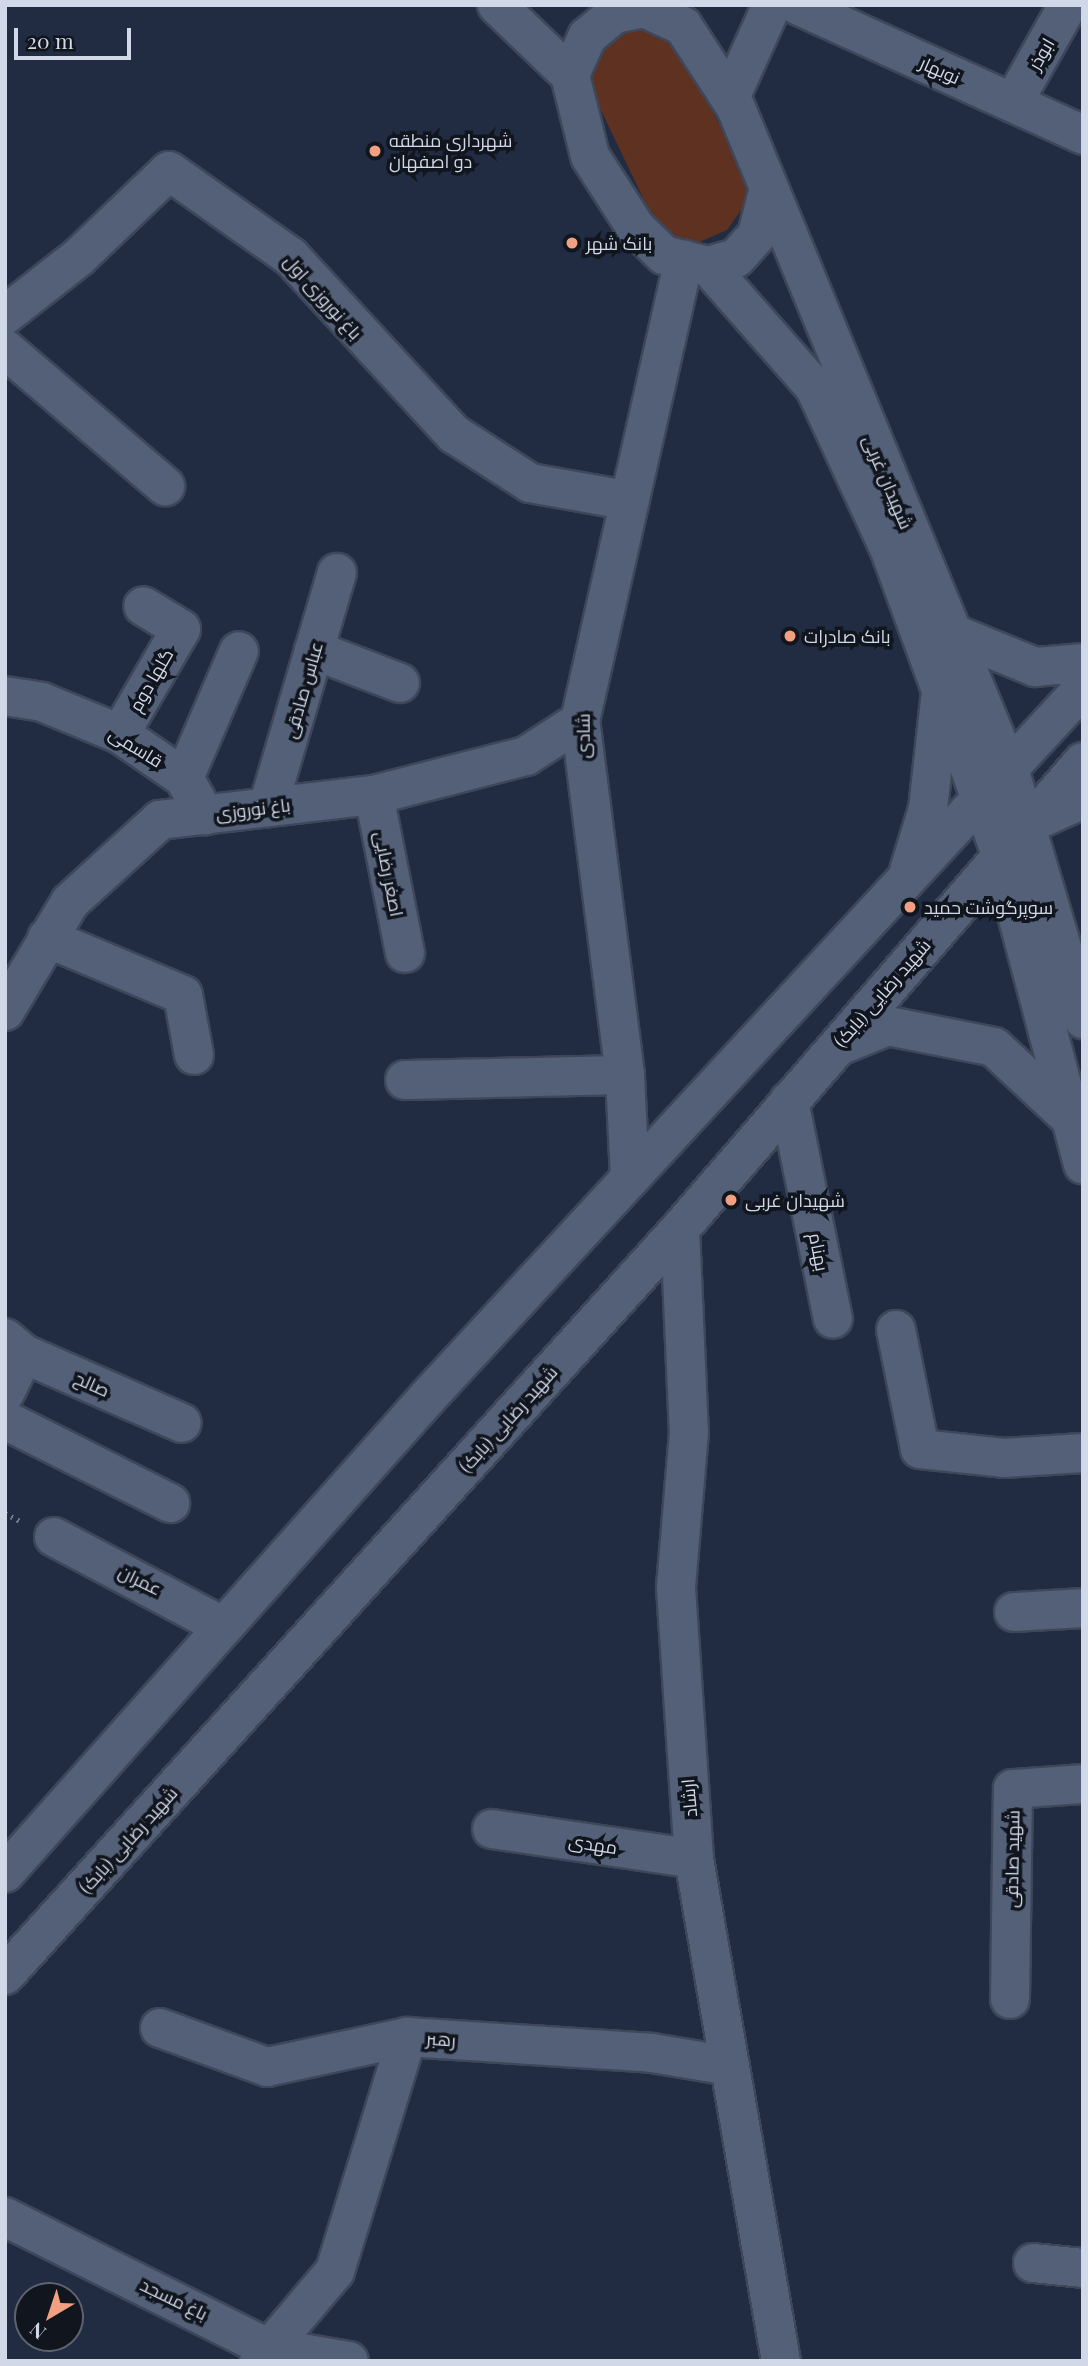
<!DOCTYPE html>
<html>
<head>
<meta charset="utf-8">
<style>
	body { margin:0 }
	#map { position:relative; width:1088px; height:2366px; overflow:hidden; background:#212c42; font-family:"Playfair Display",Cairo,serif }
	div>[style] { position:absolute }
	.green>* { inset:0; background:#5e3120 }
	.path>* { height:4.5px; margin-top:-2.25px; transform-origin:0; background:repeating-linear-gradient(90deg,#717a8d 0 2px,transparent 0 7px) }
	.roads { filter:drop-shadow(2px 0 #3e475a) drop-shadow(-2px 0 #3e475a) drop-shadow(0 2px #3e475a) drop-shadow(0 -2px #3e475a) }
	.street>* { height:38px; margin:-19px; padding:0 19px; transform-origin:19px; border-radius:19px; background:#536078 }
	.secondary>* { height:38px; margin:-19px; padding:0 19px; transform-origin:19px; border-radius:19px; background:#536078 }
	.dots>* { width:19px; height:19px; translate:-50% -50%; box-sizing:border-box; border:4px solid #10151e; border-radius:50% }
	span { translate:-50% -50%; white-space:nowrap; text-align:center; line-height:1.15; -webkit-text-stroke:7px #10151e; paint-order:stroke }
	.street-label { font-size:18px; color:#d1d8e7 }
	.poi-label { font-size:18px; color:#d1d8e7 }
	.left { translate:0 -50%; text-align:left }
	.frame { position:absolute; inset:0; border:7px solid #d1d8e7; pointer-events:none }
	.north { position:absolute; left:14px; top:2282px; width:70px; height:70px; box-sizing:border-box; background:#10151e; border:2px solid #5d636e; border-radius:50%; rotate:219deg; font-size:19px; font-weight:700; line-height:28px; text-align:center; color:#d1d8e7 }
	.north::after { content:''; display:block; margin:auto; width:24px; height:32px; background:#f2a081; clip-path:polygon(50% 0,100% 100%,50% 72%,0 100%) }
	.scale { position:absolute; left:14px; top:28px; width:117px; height:32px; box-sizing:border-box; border:4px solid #d1d8e7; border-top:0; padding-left:9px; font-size:21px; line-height:24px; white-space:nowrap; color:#d1d8e7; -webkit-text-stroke:5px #10151e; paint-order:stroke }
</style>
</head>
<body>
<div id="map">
	<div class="green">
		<i style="clip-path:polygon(633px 29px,658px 29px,677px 43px,745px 174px,747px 202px,727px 230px,697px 243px,674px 239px,654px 221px,597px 102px,589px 70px,608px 43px)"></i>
	</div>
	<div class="path">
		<i style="left:5px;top:1513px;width:17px;rotate:28deg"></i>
	</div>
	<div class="roads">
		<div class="street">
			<i style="left:797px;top:5px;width:314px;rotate:24.4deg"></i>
			<i style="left:1013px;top:103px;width:112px;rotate:-60.7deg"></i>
			<i style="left:5px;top:315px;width:94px;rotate:-38.1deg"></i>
			<i style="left:79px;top:257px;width:124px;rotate:-43.7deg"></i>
			<i style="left:169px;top:171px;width:149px;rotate:35.2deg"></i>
			<i style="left:291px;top:257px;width:241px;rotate:47.4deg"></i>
			<i style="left:454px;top:434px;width:90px;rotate:32.8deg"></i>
			<i style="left:530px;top:483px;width:97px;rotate:10.1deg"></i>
			<i style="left:5px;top:349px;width:211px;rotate:40.6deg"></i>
			<i style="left:314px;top:650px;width:92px;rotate:21deg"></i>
			<i style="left:5px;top:696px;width:37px;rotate:9deg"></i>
			<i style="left:42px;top:702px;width:84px;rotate:22.3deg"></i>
			<i style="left:120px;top:734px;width:78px;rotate:34.5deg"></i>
			<i style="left:184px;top:778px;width:43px;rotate:60.4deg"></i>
			<i style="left:120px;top:734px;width:121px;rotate:-59.8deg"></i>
			<i style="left:181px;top:629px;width:44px;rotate:-148.8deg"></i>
			<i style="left:184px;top:778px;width:138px;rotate:-66.6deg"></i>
			<i style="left:374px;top:795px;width:161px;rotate:78.9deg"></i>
			<i style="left:268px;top:807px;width:244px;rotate:-73.6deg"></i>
			<i style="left:1028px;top:824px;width:60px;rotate:-24.4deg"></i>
			<i style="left:47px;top:938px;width:147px;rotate:22.7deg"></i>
			<i style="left:183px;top:995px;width:61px;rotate:79.6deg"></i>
			<i style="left:5px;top:1011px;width:127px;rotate:-59.2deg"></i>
			<i style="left:70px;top:902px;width:122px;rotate:-42.3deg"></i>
			<i style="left:160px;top:820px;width:215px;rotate:-6.7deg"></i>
			<i style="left:374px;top:795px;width:157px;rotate:-14.4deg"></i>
			<i style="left:526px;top:756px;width:64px;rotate:-32.9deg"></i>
			<i style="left:405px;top:1080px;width:220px;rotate:-1.3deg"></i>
			<i style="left:789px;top:1101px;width:222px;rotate:78.6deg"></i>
			<i style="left:630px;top:1178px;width:103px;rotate:-92.8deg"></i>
			<i style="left:625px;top:1075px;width:357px;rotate:-97.2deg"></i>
			<i style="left:580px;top:721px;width:473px;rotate:-77.3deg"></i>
			<i style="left:680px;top:1229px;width:203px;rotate:87.5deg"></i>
			<i style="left:689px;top:1432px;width:157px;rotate:94.8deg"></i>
			<i style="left:676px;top:1588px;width:272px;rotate:86.2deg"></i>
			<i style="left:694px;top:1859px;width:509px;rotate:80.17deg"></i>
			<i style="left:896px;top:1330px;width:121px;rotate:78.6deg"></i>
			<i style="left:920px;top:1449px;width:84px;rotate:6.1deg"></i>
			<i style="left:1004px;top:1458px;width:79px;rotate:-3.6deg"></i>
			<i style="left:5px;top:1338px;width:25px;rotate:40deg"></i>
			<i style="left:24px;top:1354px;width:172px;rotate:23.6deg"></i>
			<i style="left:5px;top:1393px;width:43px;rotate:-64deg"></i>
			<i style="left:5px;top:1420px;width:185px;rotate:26.7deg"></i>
			<i style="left:54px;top:1537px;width:192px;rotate:27.9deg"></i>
			<i style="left:1014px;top:1612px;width:69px;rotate:-3.3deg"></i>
			<i style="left:492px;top:1829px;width:204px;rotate:8.4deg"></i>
			<i style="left:1010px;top:1999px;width:210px;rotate:-89.2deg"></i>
			<i style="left:1013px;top:1789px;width:70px;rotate:-4.1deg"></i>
			<i style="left:160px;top:2028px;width:114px;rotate:20deg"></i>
			<i style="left:267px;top:2067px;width:143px;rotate:-12.1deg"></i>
			<i style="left:407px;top:2037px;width:246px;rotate:3.7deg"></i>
			<i style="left:652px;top:2053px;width:79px;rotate:9.5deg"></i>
			<i style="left:5px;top:2217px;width:292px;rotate:26.5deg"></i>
			<i style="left:266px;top:2347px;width:84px;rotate:9.6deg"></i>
			<i style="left:1033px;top:2263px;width:50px;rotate:5.7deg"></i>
			<i style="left:259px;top:2361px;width:118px;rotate:-49.8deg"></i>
			<i style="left:335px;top:2271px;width:245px;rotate:-72.9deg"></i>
		</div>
		<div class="secondary">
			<i style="left:497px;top:5px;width:101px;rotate:43.8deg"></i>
			<i style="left:730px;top:98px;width:102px;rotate:-65.7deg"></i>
			<i style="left:768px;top:191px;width:45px;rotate:104deg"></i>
			<i style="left:757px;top:235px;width:31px;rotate:132deg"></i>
			<i style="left:736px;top:258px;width:29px;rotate:164deg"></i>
			<i style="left:708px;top:266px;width:45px;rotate:-166deg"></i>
			<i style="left:664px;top:255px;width:39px;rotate:-136deg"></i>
			<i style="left:636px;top:228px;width:85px;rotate:-122.6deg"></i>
			<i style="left:590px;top:156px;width:83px;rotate:-103.9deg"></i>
			<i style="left:570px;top:75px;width:42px;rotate:-65.9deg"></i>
			<i style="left:587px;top:37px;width:35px;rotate:-40deg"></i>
			<i style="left:614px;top:14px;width:31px;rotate:-11deg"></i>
			<i style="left:644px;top:8px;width:43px;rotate:24.8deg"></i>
			<i style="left:683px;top:26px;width:98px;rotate:57.1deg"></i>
			<i style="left:736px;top:108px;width:718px;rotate:67.58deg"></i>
			<i style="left:1010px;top:772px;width:258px;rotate:73.5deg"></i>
			<i style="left:708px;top:266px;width:162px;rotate:48.7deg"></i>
			<i style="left:815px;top:388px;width:176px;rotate:65.2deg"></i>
			<i style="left:889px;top:548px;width:326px;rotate:69.9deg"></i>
			<i style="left:1001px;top:854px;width:321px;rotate:75.2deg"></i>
			<i style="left:952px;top:633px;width:90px;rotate:22.3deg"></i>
			<i style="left:1035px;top:667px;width:48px;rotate:-4.8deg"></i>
			<i style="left:909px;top:871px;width:65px;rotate:-73deg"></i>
			<i style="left:928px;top:809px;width:110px;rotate:-83.7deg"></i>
			<i style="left:839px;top:1046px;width:53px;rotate:-22.2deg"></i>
			<i style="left:888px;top:1026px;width:108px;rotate:11.2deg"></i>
			<i style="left:994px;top:1047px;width:103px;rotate:43deg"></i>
			<i style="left:5px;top:1873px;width:635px;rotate:-48.38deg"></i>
			<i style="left:427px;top:1398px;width:967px;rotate:-47.26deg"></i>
			<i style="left:5px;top:1975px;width:1006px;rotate:-47.86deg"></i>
			<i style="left:680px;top:1229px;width:617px;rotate:-49.21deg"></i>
		</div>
	</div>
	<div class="dots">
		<i style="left:375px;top:151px;background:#f2a081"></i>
		<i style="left:572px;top:243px;background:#f2a081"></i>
		<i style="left:790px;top:636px;background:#f2a081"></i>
		<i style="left:910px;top:907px;background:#f2a081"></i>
		<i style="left:731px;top:1200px;background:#f2a081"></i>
	</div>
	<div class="street-label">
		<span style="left:1041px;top:54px;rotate:-60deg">ابوذر</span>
		<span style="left:940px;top:70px;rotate:24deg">نوبهار</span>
		<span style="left:323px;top:297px;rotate:48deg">باغ نوروزی اول</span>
		<span style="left:888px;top:482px;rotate:67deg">شهیدان غربی</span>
		<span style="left:151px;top:680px;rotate:-60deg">گلها دوم</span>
		<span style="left:303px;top:690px;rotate:-74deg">عباس صادقی</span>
		<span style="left:583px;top:736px;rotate:-90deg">شادی</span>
		<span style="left:136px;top:747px;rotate:32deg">قاسمی</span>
		<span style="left:253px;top:809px;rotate:-7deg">باغ نوروزی</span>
		<span style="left:389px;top:874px;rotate:79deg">اصغر رضایی</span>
		<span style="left:882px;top:993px;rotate:-49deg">شهید رضایی (بابک)</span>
		<span style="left:819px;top:1252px;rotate:79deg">بهنام</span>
		<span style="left:92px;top:1384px;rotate:24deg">صالح</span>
		<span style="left:508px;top:1419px;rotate:-48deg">شهید رضایی (بابک)</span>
		<span style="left:140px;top:1580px;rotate:26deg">عمران</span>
		<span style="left:689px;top:1798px;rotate:-95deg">ارشاد</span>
		<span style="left:128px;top:1840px;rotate:-48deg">شهید رضایی (بابک)</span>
		<span style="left:593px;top:1844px;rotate:9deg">مهدی</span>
		<span style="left:1012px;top:1859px;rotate:-89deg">شهید صادقی</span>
		<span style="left:441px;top:2039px;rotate:4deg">رهبر</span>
		<span style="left:174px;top:2299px;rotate:26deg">باغ مسجد</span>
	</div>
	<div class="poi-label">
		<span class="left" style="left:389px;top:151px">شهرداری منطقه<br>دو اصفهان</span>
		<span class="left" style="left:586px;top:243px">بانک شهر</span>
		<span class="left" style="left:804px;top:636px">بانک صادرات</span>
		<span class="left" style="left:924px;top:907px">سوپرگوشت حمید</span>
		<span class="left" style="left:745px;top:1200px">شهیدان غربی</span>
	</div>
	<div class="frame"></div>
	<div class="north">N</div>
	<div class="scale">20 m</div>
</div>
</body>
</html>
